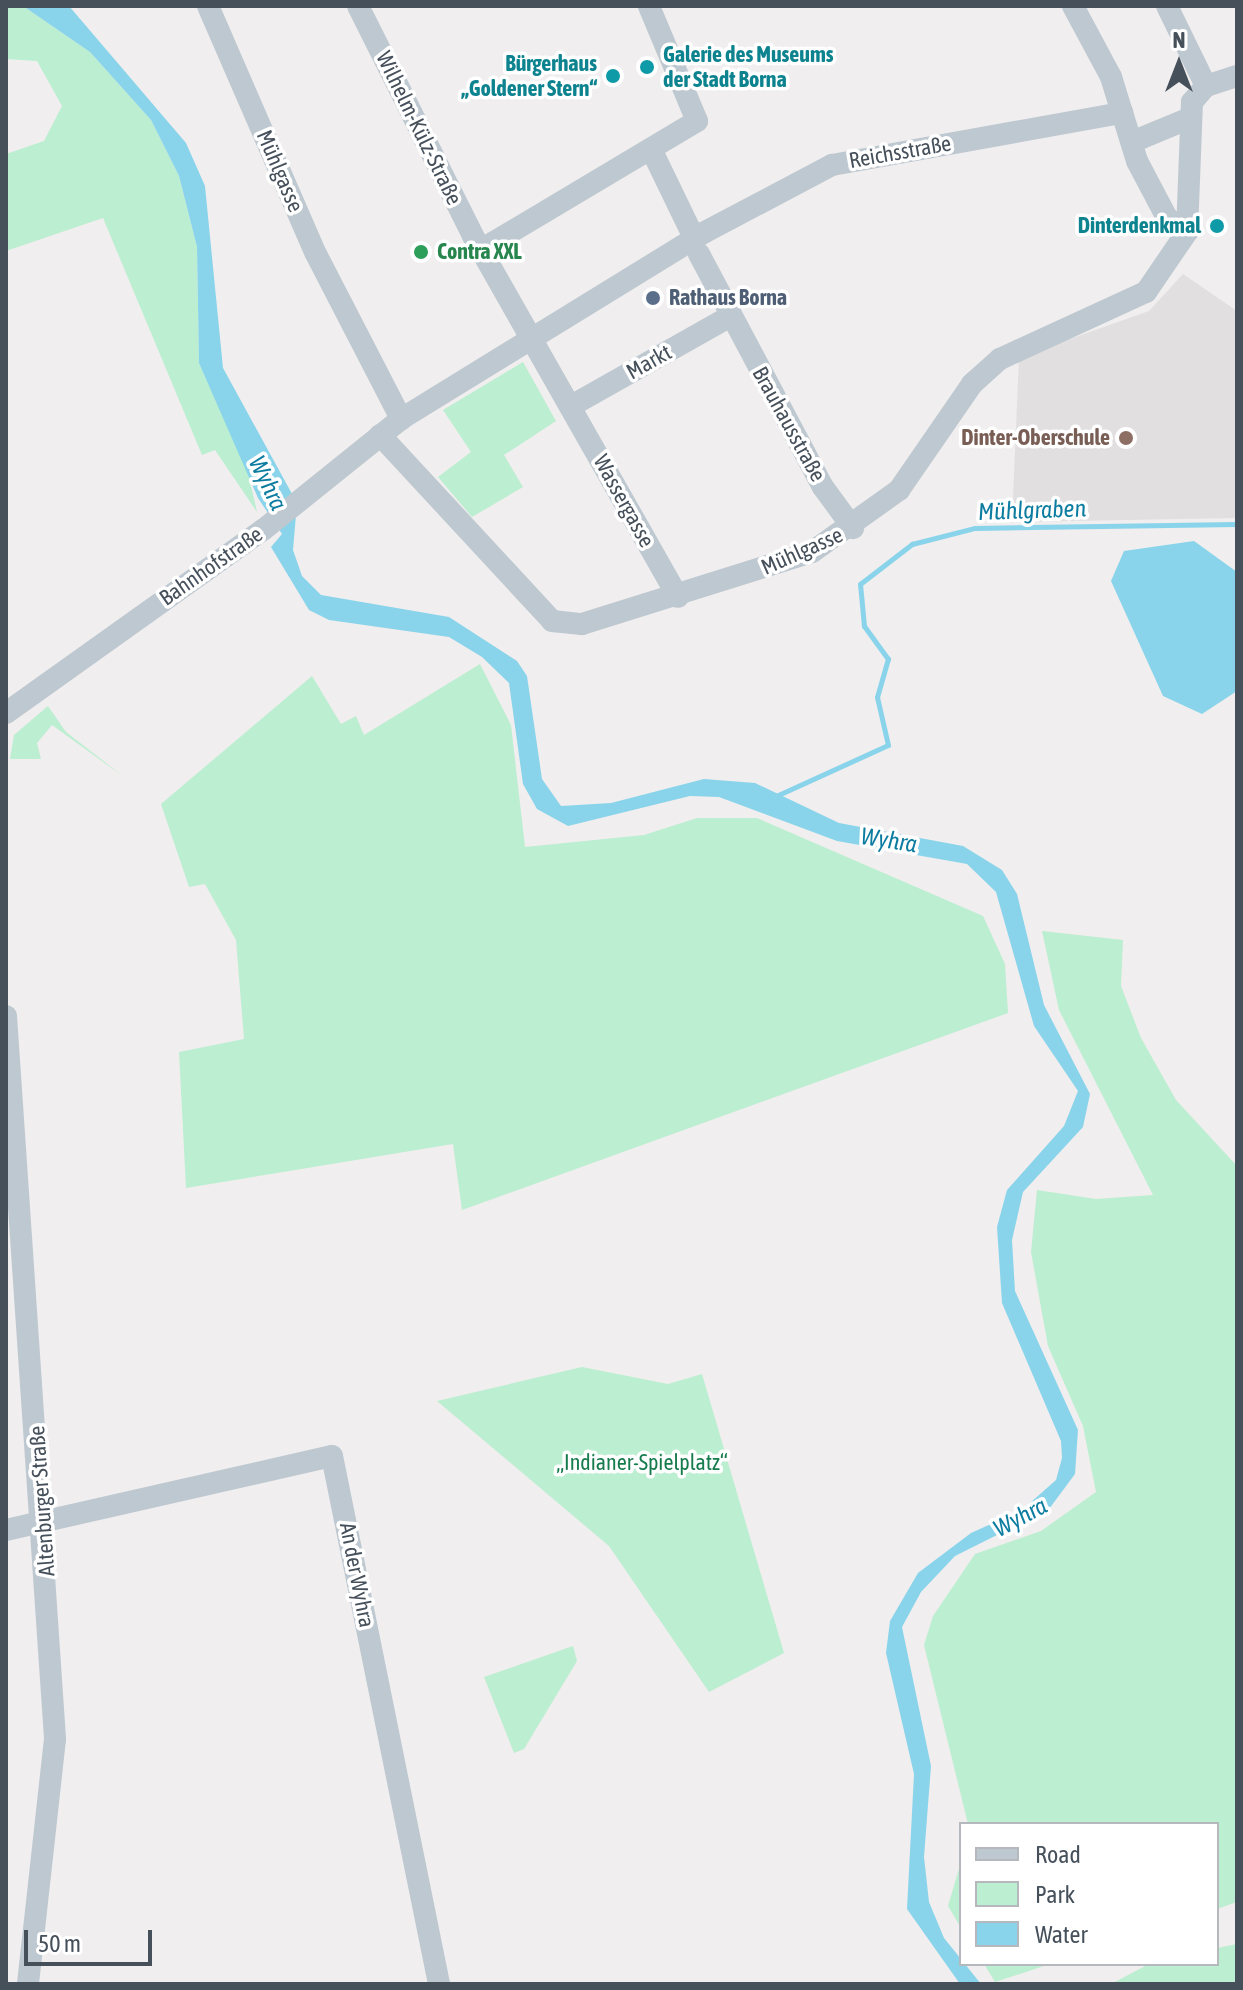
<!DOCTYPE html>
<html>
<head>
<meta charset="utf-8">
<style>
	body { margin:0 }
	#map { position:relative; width:1243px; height:1990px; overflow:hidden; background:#f0eeee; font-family:"Asap Condensed",sans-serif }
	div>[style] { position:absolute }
	.education>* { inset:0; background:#e1dfe0 }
	.green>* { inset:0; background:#bceed1 }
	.water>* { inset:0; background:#89d4eb }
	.stream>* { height:5px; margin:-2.5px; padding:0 2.5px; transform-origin:2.5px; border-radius:2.5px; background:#89d4eb }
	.minor>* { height:22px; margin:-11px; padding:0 11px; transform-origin:11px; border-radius:11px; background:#bec8d0 }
	.dots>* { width:22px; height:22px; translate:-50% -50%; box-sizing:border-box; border:4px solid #fff; border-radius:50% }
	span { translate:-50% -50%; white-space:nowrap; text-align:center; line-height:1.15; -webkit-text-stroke:7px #fff; paint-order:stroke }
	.culture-label { font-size:22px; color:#0d838f; font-weight:700 }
	.left { translate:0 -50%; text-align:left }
	.right { translate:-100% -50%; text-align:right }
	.street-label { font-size:22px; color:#46505b }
	.leisure-label { font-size:22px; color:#27864d; font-weight:700 }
	.service-label { font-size:22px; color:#4e5e75; font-weight:700 }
	.education-label { font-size:22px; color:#785e54; font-weight:700 }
	.park-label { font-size:22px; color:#177c4d }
	.water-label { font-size:24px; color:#0c7ca0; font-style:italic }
	.frame { position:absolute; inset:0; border:8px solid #46505b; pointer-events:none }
	.legend { position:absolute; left:959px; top:1822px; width:260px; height:144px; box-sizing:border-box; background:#fff; border:2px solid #b5b9bd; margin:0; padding:10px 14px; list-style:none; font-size:24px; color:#46505b }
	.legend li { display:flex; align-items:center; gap:16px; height:40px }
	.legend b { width:40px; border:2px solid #b5b9bd }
	.north { position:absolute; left:1139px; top:24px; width:80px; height:80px; -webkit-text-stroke:6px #fff; paint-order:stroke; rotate:0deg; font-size:22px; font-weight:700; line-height:32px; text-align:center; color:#46505b }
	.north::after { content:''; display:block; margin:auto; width:28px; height:36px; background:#46505b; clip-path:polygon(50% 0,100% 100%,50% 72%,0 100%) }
	.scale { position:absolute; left:24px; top:1930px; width:128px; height:36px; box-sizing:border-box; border:4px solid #46505b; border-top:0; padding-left:10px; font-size:24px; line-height:28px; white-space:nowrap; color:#46505b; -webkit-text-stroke:6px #fff; paint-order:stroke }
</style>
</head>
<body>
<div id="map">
	<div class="education">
		<i style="clip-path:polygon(1183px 274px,1237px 311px,1237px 518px,1012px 522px,1019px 357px,1149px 311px)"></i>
	</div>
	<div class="green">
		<i style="clip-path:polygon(6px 6px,23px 6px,90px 52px,151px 120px,179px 176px,197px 247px,199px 363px,247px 469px,257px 512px,215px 450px,202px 455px,103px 218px,6px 251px,6px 154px,44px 141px,62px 106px,37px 61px,6px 59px)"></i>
		<i style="clip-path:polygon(523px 362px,556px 421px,504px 455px,523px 487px,472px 517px,438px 477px,471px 452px,443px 410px)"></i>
		<i style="clip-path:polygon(480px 664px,511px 725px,525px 847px,644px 835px,697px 818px,757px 818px,983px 916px,1005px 964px,1008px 1013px,462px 1210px,453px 1144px,186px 1188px,179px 1052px,244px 1039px,236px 940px,205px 884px,189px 887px,161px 804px,312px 676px,341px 724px,356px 716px,364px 735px)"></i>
		<i style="clip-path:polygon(48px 706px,66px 732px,124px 777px,52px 725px,37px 743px,41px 759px,10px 759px,14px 735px)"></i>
		<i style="clip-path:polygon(1042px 931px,1123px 940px,1121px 986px,1141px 1038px,1176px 1100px,1237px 1166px,1237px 1902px,1217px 1909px,1217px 1824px,968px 1824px,924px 1645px,933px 1616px,975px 1554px,1041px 1531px,1096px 1492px,1083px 1426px,1048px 1346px,1031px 1252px,1037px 1190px,1096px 1199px,1153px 1195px,1059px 1010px)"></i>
		<i style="clip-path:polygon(582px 1367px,668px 1384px,702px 1374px,784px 1653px,709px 1692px,609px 1546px,437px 1401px)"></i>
		<i style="clip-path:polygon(573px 1646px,577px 1661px,524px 1749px,514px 1753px,484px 1677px)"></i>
		<i style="clip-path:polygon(961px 1862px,961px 1928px,948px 1906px)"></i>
		<i style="clip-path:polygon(1237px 1944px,1237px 1984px,1111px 1984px,1149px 1964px,1217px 1964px,1217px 1948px)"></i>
		<i style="clip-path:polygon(984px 1964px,1050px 1964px,995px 1982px)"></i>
	</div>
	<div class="water">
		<i style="clip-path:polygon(23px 6px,69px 6px,186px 143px,205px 186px,223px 368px,297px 503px,293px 550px,302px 576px,321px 595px,449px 617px,517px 661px,527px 676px,542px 779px,561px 806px,611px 803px,704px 779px,755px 783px,839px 823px,963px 846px,1002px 870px,1017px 894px,1044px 1005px,1090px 1094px,1083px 1127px,1023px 1192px,1012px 1240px,1015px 1291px,1078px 1430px,1075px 1474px,1049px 1509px,955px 1556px,921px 1592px,902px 1627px,931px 1766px,924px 1857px,929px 1902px,944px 1938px,981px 1984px,960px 1984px,907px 1909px,914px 1774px,886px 1653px,890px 1621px,918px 1573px,971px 1533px,1022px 1510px,1056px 1480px,1062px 1458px,1061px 1441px,1002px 1303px,997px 1227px,1007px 1190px,1064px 1126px,1078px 1091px,1034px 1026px,996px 892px,967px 864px,837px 841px,719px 797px,690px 796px,568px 826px,537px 809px,523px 784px,509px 683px,482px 657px,449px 637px,329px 620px,309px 610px,271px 547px,282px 534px,258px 498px,199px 363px,197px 247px,179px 176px,151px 120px,90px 52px)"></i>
		<i style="clip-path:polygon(1194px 541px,1237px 572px,1237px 691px,1202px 714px,1163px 696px,1111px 581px,1124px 551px)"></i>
	</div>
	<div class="stream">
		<i style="left:776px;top:796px;width:123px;rotate:-24.5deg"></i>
		<i style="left:888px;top:745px;width:49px;rotate:-102.9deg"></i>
		<i style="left:877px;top:697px;width:40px;rotate:-74deg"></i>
		<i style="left:888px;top:659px;width:41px;rotate:-126deg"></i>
		<i style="left:864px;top:626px;width:42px;rotate:-95.4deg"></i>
		<i style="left:860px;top:584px;width:66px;rotate:-37.6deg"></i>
		<i style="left:912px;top:544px;width:65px;rotate:-14.3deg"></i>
		<i style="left:975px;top:528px;width:262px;rotate:-0.9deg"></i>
	</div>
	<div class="minor">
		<i style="left:208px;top:6px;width:270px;rotate:66.5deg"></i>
		<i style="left:316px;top:254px;width:186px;rotate:62.7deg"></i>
		<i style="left:358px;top:6px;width:257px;rotate:63.4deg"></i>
		<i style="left:473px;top:236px;width:415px;rotate:60.4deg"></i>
		<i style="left:1073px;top:6px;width:81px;rotate:61.8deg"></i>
		<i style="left:1111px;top:77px;width:88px;rotate:72.8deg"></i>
		<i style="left:1137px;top:161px;width:64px;rotate:62.2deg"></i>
		<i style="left:1167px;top:218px;width:24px;rotate:35deg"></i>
		<i style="left:1167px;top:6px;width:89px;rotate:64deg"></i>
		<i style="left:1132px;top:142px;width:63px;rotate:-22.5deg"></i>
		<i style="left:652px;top:151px;width:97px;rotate:64.2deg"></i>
		<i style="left:484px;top:248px;width:248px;rotate:-30.8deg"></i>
		<i style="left:697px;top:121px;width:125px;rotate:-112.7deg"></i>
		<i style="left:699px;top:254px;width:264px;rotate:62deg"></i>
		<i style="left:823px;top:487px;width:51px;rotate:53.8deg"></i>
		<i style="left:571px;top:406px;width:184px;rotate:-29.4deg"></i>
		<i style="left:380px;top:435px;width:253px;rotate:47.2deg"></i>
		<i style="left:552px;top:621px;width:30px;rotate:6deg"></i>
		<i style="left:582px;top:624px;width:241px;rotate:-17.4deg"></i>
		<i style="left:812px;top:552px;width:107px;rotate:-35.5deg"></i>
		<i style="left:899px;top:490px;width:129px;rotate:-55.4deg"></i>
		<i style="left:972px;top:384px;width:38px;rotate:-42deg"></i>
		<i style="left:1000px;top:359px;width:161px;rotate:-24.7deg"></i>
		<i style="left:1146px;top:292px;width:73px;rotate:-55.7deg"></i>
		<i style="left:1187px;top:232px;width:130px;rotate:-87.8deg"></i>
		<i style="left:1192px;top:102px;width:21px;rotate:-49deg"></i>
		<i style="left:1206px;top:86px;width:33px;rotate:-18deg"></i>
		<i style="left:6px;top:713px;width:315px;rotate:-35.5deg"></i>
		<i style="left:263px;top:530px;width:177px;rotate:-38.8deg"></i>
		<i style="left:401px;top:419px;width:357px;rotate:-31.6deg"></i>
		<i style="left:705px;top:232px;width:144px;rotate:-27.8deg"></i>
		<i style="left:832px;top:165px;width:295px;rotate:-10.2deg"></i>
		<i style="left:6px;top:1016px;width:725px;rotate:86.12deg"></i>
		<i style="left:55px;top:1739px;width:246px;rotate:96.3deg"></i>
		<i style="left:6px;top:1530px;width:334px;rotate:-12.8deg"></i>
		<i style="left:332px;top:1456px;width:539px;rotate:78.54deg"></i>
	</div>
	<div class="dots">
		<i style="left:647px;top:67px;background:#0f9aa8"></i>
		<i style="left:613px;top:76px;background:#0f9aa8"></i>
		<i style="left:1217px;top:226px;background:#0f9aa8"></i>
		<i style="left:421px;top:252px;background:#2e9e5b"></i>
		<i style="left:653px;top:298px;background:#5c6f8a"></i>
		<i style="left:1126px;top:438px;background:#8d6e63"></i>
	</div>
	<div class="culture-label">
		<span class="left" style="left:663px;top:67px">Galerie des Museums<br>der Stadt Borna</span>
		<span class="right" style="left:597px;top:76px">Bürgerhaus<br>„Goldener Stern“</span>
		<span class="right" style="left:1201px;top:226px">Dinterdenkmal</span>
	</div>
	<div class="street-label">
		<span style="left:419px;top:128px;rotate:64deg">Wilhelm-Külz-Straße</span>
		<span style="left:900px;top:152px;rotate:-10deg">Reichsstraße</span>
		<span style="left:280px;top:171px;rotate:67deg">Mühlgasse</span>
		<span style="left:649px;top:362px;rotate:-29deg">Markt</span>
		<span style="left:789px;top:424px;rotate:61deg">Brauhausstraße</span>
		<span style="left:624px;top:501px;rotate:61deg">Wassergasse</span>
		<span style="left:802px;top:551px;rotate:-24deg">Mühlgasse</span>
		<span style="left:211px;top:566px;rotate:-35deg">Bahnhofstraße</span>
		<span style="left:42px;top:1501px;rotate:-94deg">Altenburger Straße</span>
		<span style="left:357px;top:1575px;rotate:79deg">An der Wyhra</span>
	</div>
	<div class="leisure-label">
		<span class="left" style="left:437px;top:252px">Contra XXL</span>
	</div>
	<div class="service-label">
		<span class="left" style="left:669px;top:298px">Rathaus Borna</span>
	</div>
	<div class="education-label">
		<span class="right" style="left:1110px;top:438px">Dinter-Oberschule</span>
	</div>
	<div class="park-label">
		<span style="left:642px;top:1463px">„Indianer-Spielplatz“</span>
	</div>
	<div class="water-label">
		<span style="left:268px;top:483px;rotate:64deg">Wyhra</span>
		<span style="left:1032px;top:510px;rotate:-2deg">Mühlgraben</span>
		<span style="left:889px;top:840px;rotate:9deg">Wyhra</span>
		<span style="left:1020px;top:1517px;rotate:-28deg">Wyhra</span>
	</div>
	<div class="frame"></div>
	<ul class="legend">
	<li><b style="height:10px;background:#bec8d0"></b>Road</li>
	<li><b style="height:22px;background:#bceed1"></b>Park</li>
	<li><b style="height:22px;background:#89d4eb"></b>Water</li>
	</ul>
	<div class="north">N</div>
	<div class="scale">50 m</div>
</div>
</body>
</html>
